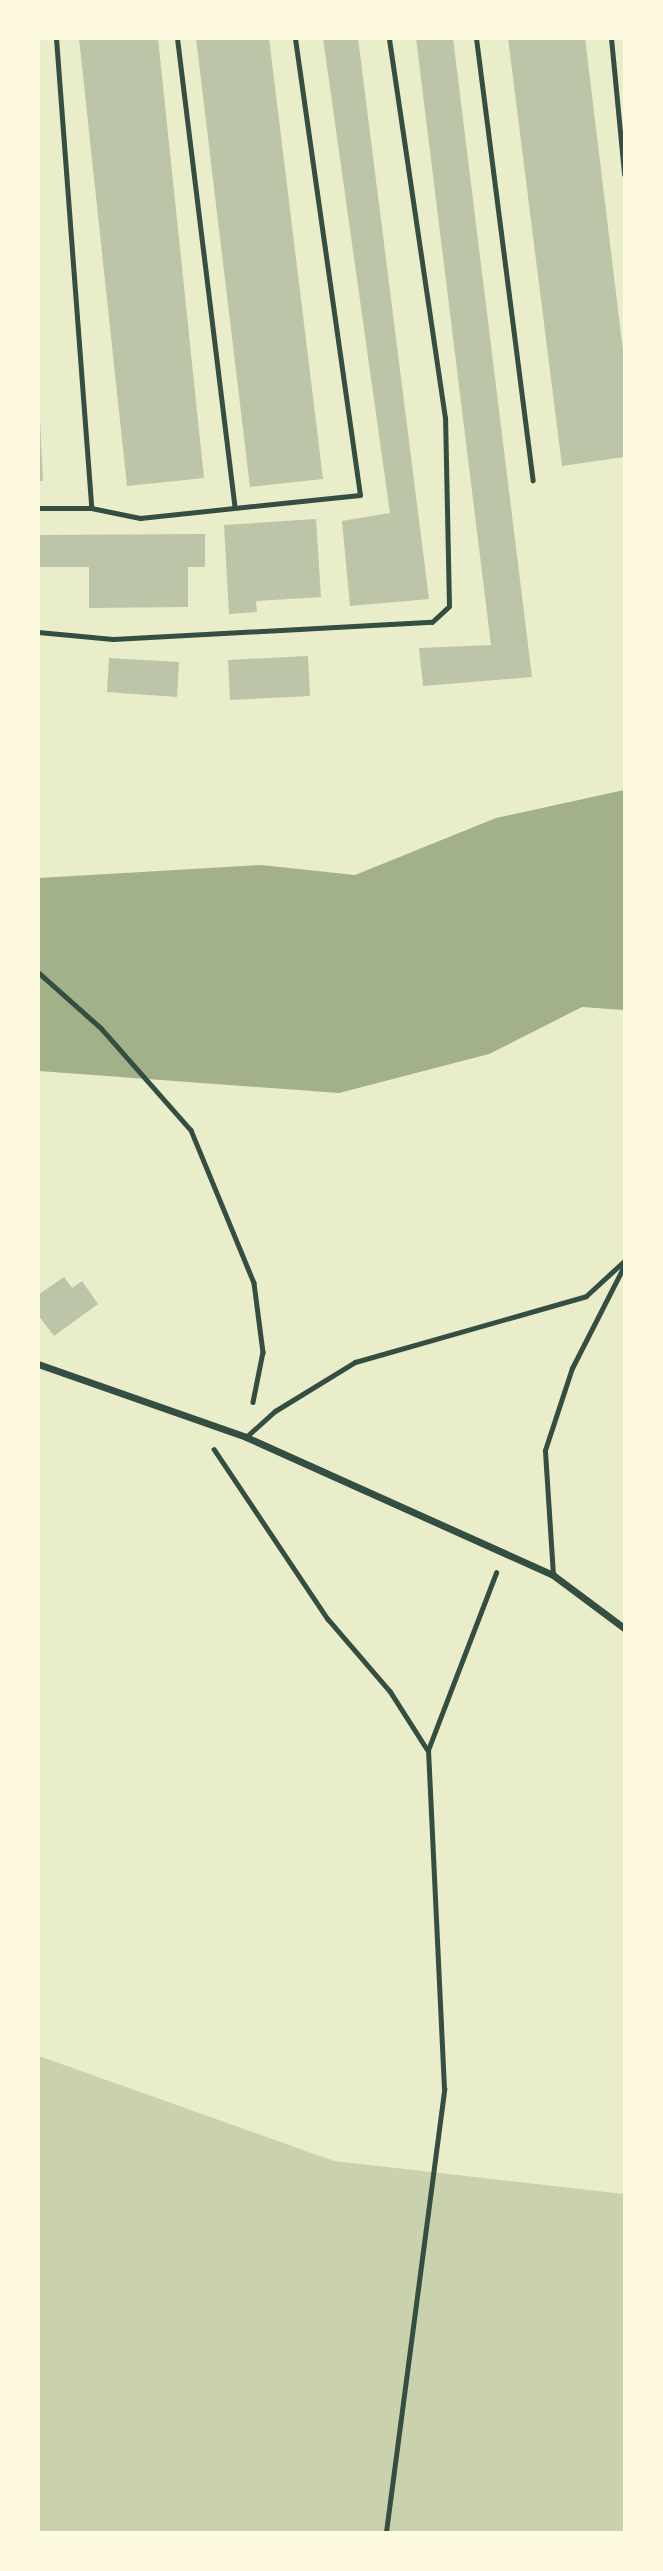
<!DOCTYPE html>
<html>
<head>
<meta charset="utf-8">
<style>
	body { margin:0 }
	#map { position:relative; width:663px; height:2571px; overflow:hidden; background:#e9edc9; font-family:"Open Sans",sans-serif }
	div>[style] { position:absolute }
	.green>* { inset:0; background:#cad2ad }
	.water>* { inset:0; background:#a3b18a }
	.building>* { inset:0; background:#bcc5a7 }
	.path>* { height:4.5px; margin:-2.25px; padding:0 2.25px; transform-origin:2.25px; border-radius:2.25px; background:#344e41 }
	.service>* { height:5px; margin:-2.5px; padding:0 2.5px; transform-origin:2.5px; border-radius:2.5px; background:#344e41 }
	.minor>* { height:7px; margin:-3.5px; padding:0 3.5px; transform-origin:3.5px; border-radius:3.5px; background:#344e41 }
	span { translate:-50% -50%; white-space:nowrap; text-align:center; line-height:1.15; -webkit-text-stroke:7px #fefae0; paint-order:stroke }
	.frame { position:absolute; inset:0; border:40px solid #fefae0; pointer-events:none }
</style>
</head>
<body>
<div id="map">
	<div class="green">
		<i style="clip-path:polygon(39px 2056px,334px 2161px,624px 2194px,624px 2532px,39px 2532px)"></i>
	</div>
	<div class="water">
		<i style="clip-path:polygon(624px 790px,624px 1010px,582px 1007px,489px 1054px,339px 1093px,39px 1071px,39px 878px,261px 865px,355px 875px,496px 818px)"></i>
	</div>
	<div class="building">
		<i style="clip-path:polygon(79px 38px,158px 38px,204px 478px,127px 486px)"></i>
		<i style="clip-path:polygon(196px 38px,269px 38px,323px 479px,250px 487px)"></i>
		<i style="clip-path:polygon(323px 38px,358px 38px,429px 599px,350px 606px,342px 521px,390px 513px)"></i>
		<i style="clip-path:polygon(416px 38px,453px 38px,532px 677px,423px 686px,419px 648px,491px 645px)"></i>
		<i style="clip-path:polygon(508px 38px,585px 38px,624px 359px,624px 457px,562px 466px)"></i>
		<i style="clip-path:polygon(38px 380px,43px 481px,38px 481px)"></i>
		<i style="clip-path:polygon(316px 519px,321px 597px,256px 601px,257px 612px,229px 614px,224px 525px)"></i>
		<i style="clip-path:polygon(205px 534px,205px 567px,188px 567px,188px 607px,89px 608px,89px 567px,38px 567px,38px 535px)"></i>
		<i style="clip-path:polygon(308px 656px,310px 696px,230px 700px,228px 660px)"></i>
		<i style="clip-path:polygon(109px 658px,179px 662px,177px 697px,107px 692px)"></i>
		<i style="clip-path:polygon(64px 1277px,72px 1288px,82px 1281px,98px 1304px,54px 1336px,38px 1315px,38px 1295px)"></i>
	</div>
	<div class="path">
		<i style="left:38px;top:972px;width:84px;rotate:41.6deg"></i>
		<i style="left:101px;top:1028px;width:136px;rotate:48.6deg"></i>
		<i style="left:191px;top:1130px;width:165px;rotate:67.6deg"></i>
		<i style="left:254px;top:1283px;width:70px;rotate:82.6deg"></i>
		<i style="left:263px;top:1352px;width:51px;rotate:101.3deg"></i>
		<i style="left:214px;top:1449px;width:205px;rotate:56.2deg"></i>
		<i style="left:328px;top:1619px;width:95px;rotate:49.3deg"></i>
		<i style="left:390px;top:1691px;width:69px;rotate:57.5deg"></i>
		<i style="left:386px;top:2532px;width:447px;rotate:-82.5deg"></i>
		<i style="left:444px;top:2089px;width:339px;rotate:-92.7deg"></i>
		<i style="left:428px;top:1750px;width:190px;rotate:-69deg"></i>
	</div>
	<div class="service">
		<i style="left:56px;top:38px;width:471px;rotate:85.7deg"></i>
		<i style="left:177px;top:38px;width:473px;rotate:83deg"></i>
		<i style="left:476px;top:38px;width:446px;rotate:82.7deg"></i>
		<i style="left:611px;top:38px;width:137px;rotate:84.5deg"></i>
		<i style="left:38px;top:508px;width:53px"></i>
		<i style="left:91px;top:508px;width:50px;rotate:11.5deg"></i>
		<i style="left:140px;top:518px;width:221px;rotate:-6deg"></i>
		<i style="left:360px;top:495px;width:462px;rotate:-98.1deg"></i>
		<i style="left:38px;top:632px;width:75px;rotate:5.3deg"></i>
		<i style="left:113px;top:639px;width:319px;rotate:-3.1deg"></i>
		<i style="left:432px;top:622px;width:23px;rotate:-43deg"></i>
		<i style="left:449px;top:606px;width:188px;rotate:-91.2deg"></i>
		<i style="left:445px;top:418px;width:384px;rotate:-98.4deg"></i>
		<i style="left:246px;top:1437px;width:39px;rotate:-42deg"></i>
		<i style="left:275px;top:1411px;width:94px;rotate:-31.5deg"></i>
		<i style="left:355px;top:1362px;width:240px;rotate:-15.9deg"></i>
		<i style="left:586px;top:1296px;width:52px;rotate:-42.6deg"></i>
		<i style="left:553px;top:1575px;width:125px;rotate:-93.7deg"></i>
		<i style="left:545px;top:1450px;width:86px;rotate:-71.8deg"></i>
		<i style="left:572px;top:1368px;width:114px;rotate:-63deg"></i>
	</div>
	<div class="minor">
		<i style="left:38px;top:1364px;width:220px;rotate:19.3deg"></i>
		<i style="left:246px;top:1437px;width:337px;rotate:24.2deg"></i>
		<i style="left:553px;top:1575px;width:89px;rotate:36.7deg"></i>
	</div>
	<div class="frame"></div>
</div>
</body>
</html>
